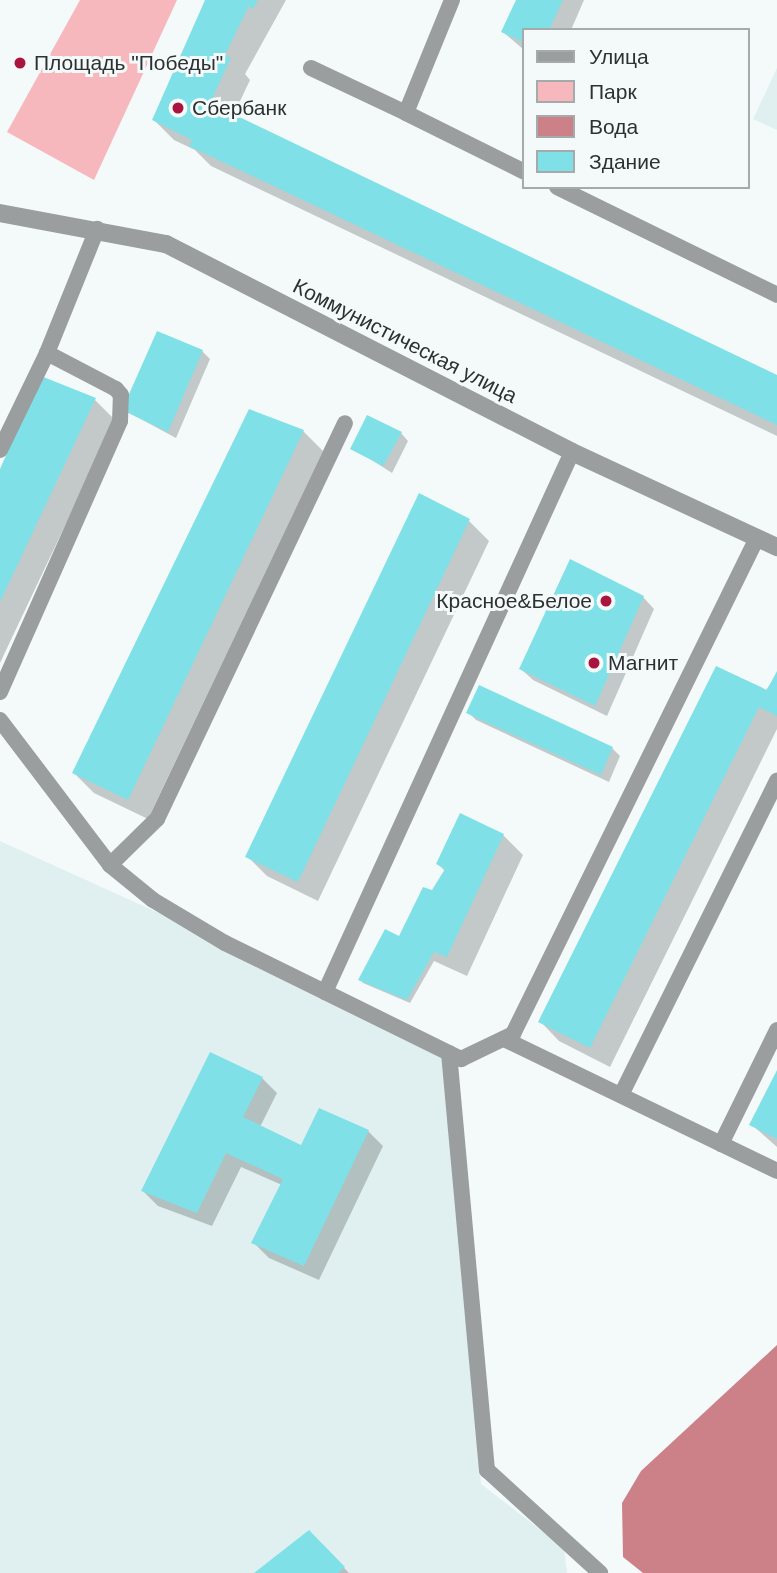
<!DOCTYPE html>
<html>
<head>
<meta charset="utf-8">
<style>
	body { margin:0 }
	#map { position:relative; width:777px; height:1573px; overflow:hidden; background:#f4fafa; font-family:Arial,sans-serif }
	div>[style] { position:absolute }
	.built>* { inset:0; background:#e0f0f0 }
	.green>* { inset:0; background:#f7b8bd }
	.water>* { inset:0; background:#cc8189 }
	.shadow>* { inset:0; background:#0003 }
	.building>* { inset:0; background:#7fe1e7 }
	.lane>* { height:16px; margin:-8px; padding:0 8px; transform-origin:8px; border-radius:8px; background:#9b9e9e }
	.street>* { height:18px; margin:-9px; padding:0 9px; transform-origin:9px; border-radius:9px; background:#9b9e9e }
	.dots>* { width:19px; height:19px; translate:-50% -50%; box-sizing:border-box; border:4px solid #f4fafa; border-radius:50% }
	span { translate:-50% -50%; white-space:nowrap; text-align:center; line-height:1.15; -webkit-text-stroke:6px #f4fafa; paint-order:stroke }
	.poi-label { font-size:21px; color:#2e3131 }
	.left { translate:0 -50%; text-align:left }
	.right { translate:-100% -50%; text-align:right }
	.street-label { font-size:21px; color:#2e3131 }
	.legend { position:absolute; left:522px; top:28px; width:228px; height:161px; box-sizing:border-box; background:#f4fafa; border:2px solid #a5aaaa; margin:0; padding:9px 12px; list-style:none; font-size:21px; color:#2e3131 }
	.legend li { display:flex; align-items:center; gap:14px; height:35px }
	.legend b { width:35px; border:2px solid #a5aaaa }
</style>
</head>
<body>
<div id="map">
	<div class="built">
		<i style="clip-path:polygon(777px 68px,777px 130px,753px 119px)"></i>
		<i style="clip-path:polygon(0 841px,225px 943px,441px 1049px,481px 1484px,564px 1548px,567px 1573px,0 1573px)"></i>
	</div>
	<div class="green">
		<i style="clip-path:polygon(80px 0,177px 0,94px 180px,7px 132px)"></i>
	</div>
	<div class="water">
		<i style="clip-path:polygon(777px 1345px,777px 1573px,643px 1573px,623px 1557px,622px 1503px,641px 1471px)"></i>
	</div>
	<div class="shadow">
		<i style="clip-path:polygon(207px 0,286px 0,245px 74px,250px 80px,233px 116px,777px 377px,777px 436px,211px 166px,195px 150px,174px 140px,154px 120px)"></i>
		<i style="clip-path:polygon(518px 0,584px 0,571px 30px,523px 30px,523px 49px,503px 32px)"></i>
		<i style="clip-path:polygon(202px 351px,210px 359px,176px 438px,124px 410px)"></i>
		<i style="clip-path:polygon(95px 400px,115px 420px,0 663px,0 470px)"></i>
		<i style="clip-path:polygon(303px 431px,323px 451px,148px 819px,94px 793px,74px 773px)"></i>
		<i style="clip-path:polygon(401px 433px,408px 441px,392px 473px,353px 448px)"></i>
		<i style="clip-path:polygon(469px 521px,489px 541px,318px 901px,267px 876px,247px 856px)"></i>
		<i style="clip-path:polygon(643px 597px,654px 609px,607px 716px,533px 680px,521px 669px)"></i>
		<i style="clip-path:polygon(777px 674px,777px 729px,610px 1067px,559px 1041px,540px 1021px)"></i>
		<i style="clip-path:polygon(468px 712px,612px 748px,620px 756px,609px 782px,476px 720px)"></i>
		<i style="clip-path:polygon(503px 835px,523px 855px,467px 976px,434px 961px,410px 1003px,363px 983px,360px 979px,407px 941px,445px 871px,438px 864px)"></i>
		<i style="clip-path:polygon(777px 1074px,777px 1147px,751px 1124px)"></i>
		<i style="clip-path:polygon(262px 1078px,277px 1093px,260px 1127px,301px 1147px,368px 1131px,383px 1146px,319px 1280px,269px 1258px,254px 1243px,282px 1185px,241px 1167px,212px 1226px,158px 1206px,143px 1191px)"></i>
		<i style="clip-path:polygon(309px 1532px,349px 1573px,257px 1573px)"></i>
	</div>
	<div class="building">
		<i style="clip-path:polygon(205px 0,258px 0,253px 9px,249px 6px,225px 55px,231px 58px,210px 103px,777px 375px,777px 425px,189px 146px,192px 140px,152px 120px)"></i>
		<i style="clip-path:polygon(516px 0,563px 0,549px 30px,523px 30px,523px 42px,501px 32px)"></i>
		<i style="clip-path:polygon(157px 331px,203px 350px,168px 432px,122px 410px)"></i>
		<i style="clip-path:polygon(41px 376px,96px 398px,0 602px,0 469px)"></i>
		<i style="clip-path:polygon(249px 409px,304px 430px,128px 800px,72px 773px)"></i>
		<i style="clip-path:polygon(367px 415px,402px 432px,383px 466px,350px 449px)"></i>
		<i style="clip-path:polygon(419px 493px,470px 519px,298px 882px,245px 857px)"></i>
		<i style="clip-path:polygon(570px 559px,644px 596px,595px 706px,519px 669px)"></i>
		<i style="clip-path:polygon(716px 666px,767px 690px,777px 671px,777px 716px,759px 707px,590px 1048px,538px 1022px)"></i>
		<i style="clip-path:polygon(479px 685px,613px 747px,601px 775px,466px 713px)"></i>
		<i style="clip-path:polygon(460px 813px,504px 834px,447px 957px,434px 952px,407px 1000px,358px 980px,385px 929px,399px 936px,423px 887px,432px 890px,445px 869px,436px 864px)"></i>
		<i style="clip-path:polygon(210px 1052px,263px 1077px,243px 1117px,301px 1145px,319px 1108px,369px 1130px,304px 1266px,251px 1243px,283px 1179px,226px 1153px,197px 1213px,141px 1191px)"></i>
		<i style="clip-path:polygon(777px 1070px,777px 1139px,749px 1125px)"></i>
		<i style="clip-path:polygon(309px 1530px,345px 1567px,338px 1573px,254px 1573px)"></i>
	</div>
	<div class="lane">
		<i style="left:452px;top:0;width:122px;rotate:112.2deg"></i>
		<i style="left:406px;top:113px;width:131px;rotate:26.4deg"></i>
		<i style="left:311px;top:68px;width:105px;rotate:25.3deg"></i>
		<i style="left:557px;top:187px;width:245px;rotate:26.1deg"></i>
		<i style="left:0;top:450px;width:108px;rotate:-64.1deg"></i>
		<i style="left:0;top:692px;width:296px;rotate:-66.1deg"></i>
		<i style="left:120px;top:421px;width:26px;rotate:-88deg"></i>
		<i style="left:121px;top:395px;width:8px;rotate:-130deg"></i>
		<i style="left:116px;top:389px;width:78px;rotate:-152.4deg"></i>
		<i style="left:47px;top:353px;width:134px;rotate:-68deg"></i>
		<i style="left:0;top:720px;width:182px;rotate:52.8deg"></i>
		<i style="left:110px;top:865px;width:55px;rotate:39.1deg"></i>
		<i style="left:153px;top:900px;width:84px;rotate:30.8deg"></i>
		<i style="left:225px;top:943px;width:111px;rotate:26.1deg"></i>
		<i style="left:325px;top:992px;width:594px;rotate:-65.42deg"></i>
		<i style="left:110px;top:865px;width:66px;rotate:-44.4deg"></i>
		<i style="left:157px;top:819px;width:438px;rotate:-64.6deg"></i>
		<i style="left:325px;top:992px;width:152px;rotate:26.2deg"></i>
		<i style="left:461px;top:1059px;width:58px;rotate:-25.7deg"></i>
		<i style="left:513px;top:1034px;width:553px;rotate:-63.81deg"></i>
		<i style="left:504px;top:1039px;width:303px;rotate:25.8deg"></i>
		<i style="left:449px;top:1053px;width:419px;rotate:84.8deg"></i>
		<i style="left:487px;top:1470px;width:153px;rotate:42.3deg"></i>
		<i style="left:621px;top:1095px;width:351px;rotate:-63.6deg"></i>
		<i style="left:721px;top:1144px;width:127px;rotate:-63.8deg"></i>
	</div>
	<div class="street">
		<i style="left:0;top:213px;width:169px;rotate:10.6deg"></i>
		<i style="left:166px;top:244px;width:456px;rotate:27.1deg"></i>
		<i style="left:572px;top:452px;width:226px;rotate:24.9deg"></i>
	</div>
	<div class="dots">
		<i style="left:20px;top:63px;background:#aa153f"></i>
		<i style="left:178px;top:108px;background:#aa153f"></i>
		<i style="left:606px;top:601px;background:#aa153f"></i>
		<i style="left:594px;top:663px;background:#aa153f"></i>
	</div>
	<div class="poi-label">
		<span class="left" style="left:34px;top:63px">Площадь "Победы"</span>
		<span class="left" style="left:192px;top:108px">Сбербанк</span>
		<span class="right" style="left:592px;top:601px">Красное&amp;Белое</span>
		<span class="left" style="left:608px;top:663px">Магнит</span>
	</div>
	<div class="street-label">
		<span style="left:405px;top:341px;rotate:27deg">Коммунистическая улица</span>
	</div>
	<ul class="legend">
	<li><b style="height:9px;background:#9b9e9e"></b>Улица</li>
	<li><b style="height:19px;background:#f7b8bd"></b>Парк</li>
	<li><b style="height:19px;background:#cc8189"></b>Вода</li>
	<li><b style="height:19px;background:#7fe1e7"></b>Здание</li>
	</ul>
</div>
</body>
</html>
